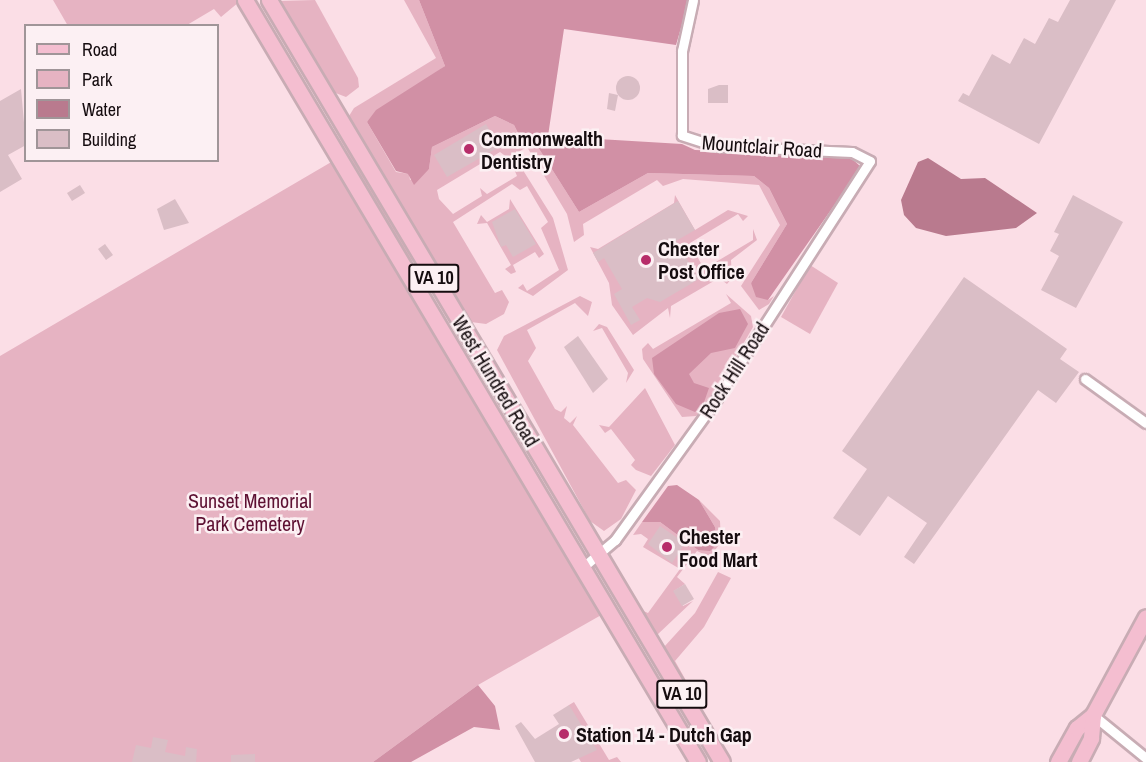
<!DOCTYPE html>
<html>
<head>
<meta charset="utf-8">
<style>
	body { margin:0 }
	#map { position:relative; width:1146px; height:762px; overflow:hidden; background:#fbdee6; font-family:"Archivo Narrow",sans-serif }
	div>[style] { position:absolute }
	.green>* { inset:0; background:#e6b3c2 }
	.forest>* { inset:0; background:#d190a5 }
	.water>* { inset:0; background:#b97a8e }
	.building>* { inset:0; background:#dabec6 }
	.round { border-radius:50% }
	.roads { filter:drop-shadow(2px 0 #c8acb4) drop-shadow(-2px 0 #c8acb4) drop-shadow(0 2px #c8acb4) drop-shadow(0 -2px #c8acb4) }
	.minor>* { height:9px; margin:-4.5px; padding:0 4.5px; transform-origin:4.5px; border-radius:4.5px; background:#fff }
	.primary>* { height:15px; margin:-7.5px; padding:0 7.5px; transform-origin:7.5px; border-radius:7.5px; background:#f4bed0 }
	.dots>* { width:16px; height:16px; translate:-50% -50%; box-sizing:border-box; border:3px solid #fcf0f3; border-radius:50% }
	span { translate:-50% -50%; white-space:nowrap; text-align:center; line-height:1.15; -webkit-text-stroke:5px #fcf0f3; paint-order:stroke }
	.shield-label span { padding:2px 4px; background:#fcf0f3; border:2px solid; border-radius:4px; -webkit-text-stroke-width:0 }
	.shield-label { font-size:18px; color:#150c0f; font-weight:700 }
	.poi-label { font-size:20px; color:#150c0f; font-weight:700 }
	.left { translate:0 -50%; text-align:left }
	.street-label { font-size:20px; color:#150c0f }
	.park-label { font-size:20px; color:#5d1032 }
	.legend { position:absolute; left:24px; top:24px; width:195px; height:138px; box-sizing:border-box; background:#fcf0f3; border:2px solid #a09598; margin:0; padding:8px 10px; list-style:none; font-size:18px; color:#150c0f }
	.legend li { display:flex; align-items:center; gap:12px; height:30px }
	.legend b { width:30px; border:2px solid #a09598 }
</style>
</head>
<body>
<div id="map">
	<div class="green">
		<i style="clip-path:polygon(53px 0,238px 0,239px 2px,221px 17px,214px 9px,187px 25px,68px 26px)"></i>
		<i style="clip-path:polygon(315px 0,358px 78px,359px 87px,346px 97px,333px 92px,279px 1px)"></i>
		<i style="clip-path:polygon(404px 0,419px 0,445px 66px,367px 122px,396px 172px,409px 174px,410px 180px,429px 169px,432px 147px,495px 116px,514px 125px,521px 139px,536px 144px,579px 212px,648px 173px,754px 176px,769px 188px,787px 224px,751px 283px,768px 300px,774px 296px,769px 304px,759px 310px,741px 286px,780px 225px,759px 185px,683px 179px,663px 186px,657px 180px,583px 224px,584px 235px,574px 242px,567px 214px,527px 147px,508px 158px,500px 152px,437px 190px,439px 199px,453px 214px,482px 196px,480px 188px,487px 194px,517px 176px,514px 169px,521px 167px,553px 218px,568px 270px,533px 296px,518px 288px,523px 284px,527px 291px,559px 270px,541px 228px,548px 222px,527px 186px,520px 190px,512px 184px,453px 222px,495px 293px,502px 290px,509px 302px,504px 314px,486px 324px,471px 322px,349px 116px,354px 108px,436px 58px)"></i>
		<i style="clip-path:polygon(306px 79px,317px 92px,424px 269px,407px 258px)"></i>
		<i style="clip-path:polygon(333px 161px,603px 614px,478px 685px,373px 762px,0 762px,0 356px)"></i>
		<i style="clip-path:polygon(675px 195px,695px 230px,728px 210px,748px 216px,743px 221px,738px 214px,690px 243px,704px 269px,753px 240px,753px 229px,757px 240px,731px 260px,732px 278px,727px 284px,719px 278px,671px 306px,670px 318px,668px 308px,633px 335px,612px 305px,609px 283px,590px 247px,598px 249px,674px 203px)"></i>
		<i style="clip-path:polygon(510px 199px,544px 254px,539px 258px,535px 252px,513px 265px,516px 272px,511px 274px,505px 269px,511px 265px,487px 223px,477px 224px,481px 215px,487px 222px,509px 209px)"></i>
		<i style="clip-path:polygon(810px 265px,838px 283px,810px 334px,781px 317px)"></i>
		<i style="clip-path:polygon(726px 294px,751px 316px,753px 327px,706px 408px,696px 416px,682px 417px,643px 359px,642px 349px,648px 343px,653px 349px,731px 303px)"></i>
		<i style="clip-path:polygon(580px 296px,592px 302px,588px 316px,575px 303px,527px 330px,536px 348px,528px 361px,555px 409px,561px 412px,567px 406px,564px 418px,570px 423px,577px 416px,573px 425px,618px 483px,626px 480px,636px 490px,621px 519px,604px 531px,590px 521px,497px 350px,504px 336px)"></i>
		<i style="clip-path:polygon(599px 324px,607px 327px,634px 370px,626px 383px,628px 373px,602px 328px,593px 331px)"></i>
		<i style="clip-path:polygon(645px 388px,675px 445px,651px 476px,636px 470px,631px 465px,635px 460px,611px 429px,605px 433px,599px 425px,609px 427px)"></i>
		<i style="clip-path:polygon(699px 500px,720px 521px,721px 542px,710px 557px,697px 551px,677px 577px,685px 584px,674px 591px,683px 606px,693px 601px,657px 635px,641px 610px,648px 613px,680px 569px,643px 547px,648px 539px,641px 534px,633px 535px,642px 522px,660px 522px,698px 550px,715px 527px)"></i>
		<i style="clip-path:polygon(718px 572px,731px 578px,704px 627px,675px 661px,710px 723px,664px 647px,695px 613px)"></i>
		<i style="clip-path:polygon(574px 702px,609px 760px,617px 757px,621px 762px,581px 762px,564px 733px,569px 705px)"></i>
	</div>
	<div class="forest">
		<i style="clip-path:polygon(419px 0,689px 0,676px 45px,564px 29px,548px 136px,682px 144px,695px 150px,849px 156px,861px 167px,768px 300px,756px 297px,751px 283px,787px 224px,769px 188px,754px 176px,648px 173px,579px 212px,536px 144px,521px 139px,514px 125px,495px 116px,432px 147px,429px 169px,414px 185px,408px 174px,396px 171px,367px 122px,376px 110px,445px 66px)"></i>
		<i style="clip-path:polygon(740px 309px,748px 324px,735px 348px,711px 353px,689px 374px,694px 383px,709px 388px,702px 408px,695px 412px,676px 404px,654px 374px,652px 358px,719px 313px)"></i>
		<i style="clip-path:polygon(677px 485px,699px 500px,715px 527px,716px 545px,710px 551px,698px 550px,660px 522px,642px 522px,668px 486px)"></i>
		<i style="clip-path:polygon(478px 685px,495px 706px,500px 730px,474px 727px,411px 762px,373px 762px)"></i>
	</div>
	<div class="water">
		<i style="clip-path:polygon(928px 158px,961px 179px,985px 178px,1037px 213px,1016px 228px,946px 236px,916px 228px,904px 215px,901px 200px,918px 162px)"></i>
	</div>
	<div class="building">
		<i style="clip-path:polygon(1070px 0,1116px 0,1039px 144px,958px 101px,963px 93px,969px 96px,992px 54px,1010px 64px,1024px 38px,1035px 44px,1049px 18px,1058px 22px)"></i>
		<i class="round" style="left:616px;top:76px;width:24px;height:24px"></i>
		<i style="clip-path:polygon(719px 85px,728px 85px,728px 103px,708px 103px,708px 89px)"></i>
		<i style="clip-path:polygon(21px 89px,26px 145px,8px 155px,22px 179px,0 192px,0 101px)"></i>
		<i style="clip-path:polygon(609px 93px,618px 95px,615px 111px,607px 109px)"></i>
		<i style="clip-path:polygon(486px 124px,499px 147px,447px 177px,434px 155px)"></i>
		<i style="clip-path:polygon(80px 185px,85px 193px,72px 201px,67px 193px)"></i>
		<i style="clip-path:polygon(1073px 195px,1123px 222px,1076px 308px,1041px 290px,1059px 256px,1050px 251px,1059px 234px,1054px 232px)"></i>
		<i style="clip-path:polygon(175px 199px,189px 223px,164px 230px,157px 209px)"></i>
		<i style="clip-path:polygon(678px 201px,695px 230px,676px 241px,699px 279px,660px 302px,647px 298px,632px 307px,640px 320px,631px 325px,614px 294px,622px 289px,604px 258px,598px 262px,593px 253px)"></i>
		<i style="clip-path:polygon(515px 209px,536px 244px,513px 257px,506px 245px,501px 247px,492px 222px)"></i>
		<i style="clip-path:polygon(105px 244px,113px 255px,106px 260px,98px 249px)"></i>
		<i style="clip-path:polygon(964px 277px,1067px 349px,1060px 359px,1079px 372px,1056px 403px,1038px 390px,914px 564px,904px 557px,927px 523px,888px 496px,860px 536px,833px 518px,867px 469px,842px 451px)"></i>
		<i style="clip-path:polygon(578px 336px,608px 379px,593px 393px,564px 347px)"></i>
		<i style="clip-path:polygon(660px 526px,685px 543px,672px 563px,648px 544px)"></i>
		<i style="clip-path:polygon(685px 584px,694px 599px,682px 606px,673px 591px)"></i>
		<i style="clip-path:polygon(569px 705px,597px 750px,571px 762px,535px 762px,515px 726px,521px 722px,535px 739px,559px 724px,553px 715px)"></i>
		<i style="clip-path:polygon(153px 737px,168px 740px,165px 752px,185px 756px,186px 747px,197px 749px,196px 762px,132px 762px,136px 745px,151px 748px)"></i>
		<i style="clip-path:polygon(255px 754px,255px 762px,231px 762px,231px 755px)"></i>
	</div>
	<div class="roads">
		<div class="minor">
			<i style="left:1085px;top:379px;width:75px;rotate:35.8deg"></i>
			<i style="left:583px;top:567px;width:42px;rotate:-40.2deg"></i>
			<i style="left:615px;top:540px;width:173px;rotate:-54.2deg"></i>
			<i style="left:716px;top:400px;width:284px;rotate:-57.2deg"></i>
			<i style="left:870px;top:161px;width:20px;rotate:-153deg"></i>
			<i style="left:852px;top:152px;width:137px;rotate:-177.5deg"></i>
			<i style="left:715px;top:146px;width:35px;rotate:-162deg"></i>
			<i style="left:682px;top:135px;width:84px;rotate:-90deg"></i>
			<i style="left:682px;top:51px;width:52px;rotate:-77.8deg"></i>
			<i style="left:1093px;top:715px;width:68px;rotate:39.1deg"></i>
		</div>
		<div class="primary">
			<i style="left:245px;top:0;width:886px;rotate:59.27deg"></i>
			<i style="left:269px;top:0;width:886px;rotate:59.27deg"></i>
			<i style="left:1058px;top:762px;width:39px;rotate:-61deg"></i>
			<i style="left:1077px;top:728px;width:21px;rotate:-39deg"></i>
			<i style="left:1079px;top:762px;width:27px;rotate:-63deg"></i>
			<i style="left:1091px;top:738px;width:23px;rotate:-85deg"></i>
			<i style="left:1093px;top:715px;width:111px;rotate:-61.6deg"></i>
		</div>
	</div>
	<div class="dots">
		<i style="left:469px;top:149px;background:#b72d6a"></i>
		<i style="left:646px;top:260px;background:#b72d6a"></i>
		<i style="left:667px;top:547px;background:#b72d6a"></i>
		<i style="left:564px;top:734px;background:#b72d6a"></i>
	</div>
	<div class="shield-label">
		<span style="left:434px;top:278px">VA 10</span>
		<span style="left:682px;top:694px">VA 10</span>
	</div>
	<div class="poi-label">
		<span class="left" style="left:481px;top:150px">Commonwealth<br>Dentistry</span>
		<span class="left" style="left:658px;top:260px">Chester<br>Post Office</span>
		<span class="left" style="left:679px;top:548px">Chester<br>Food Mart</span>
		<span class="left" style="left:576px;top:734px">Station 14 - Dutch Gap</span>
	</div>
	<div class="street-label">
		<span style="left:762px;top:146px;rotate:4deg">Mountclair Road</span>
		<span style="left:734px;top:370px;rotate:-57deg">Rock Hill Road</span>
		<span style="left:496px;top:381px;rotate:59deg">West Hundred Road</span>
	</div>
	<div class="park-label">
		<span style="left:250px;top:512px">Sunset Memorial<br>Park Cemetery</span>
	</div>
	<ul class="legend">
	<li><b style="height:8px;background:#f4bed0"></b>Road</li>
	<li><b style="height:16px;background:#e6b3c2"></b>Park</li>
	<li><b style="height:16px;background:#b97a8e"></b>Water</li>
	<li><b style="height:16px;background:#dabec6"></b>Building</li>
	</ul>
</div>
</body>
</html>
